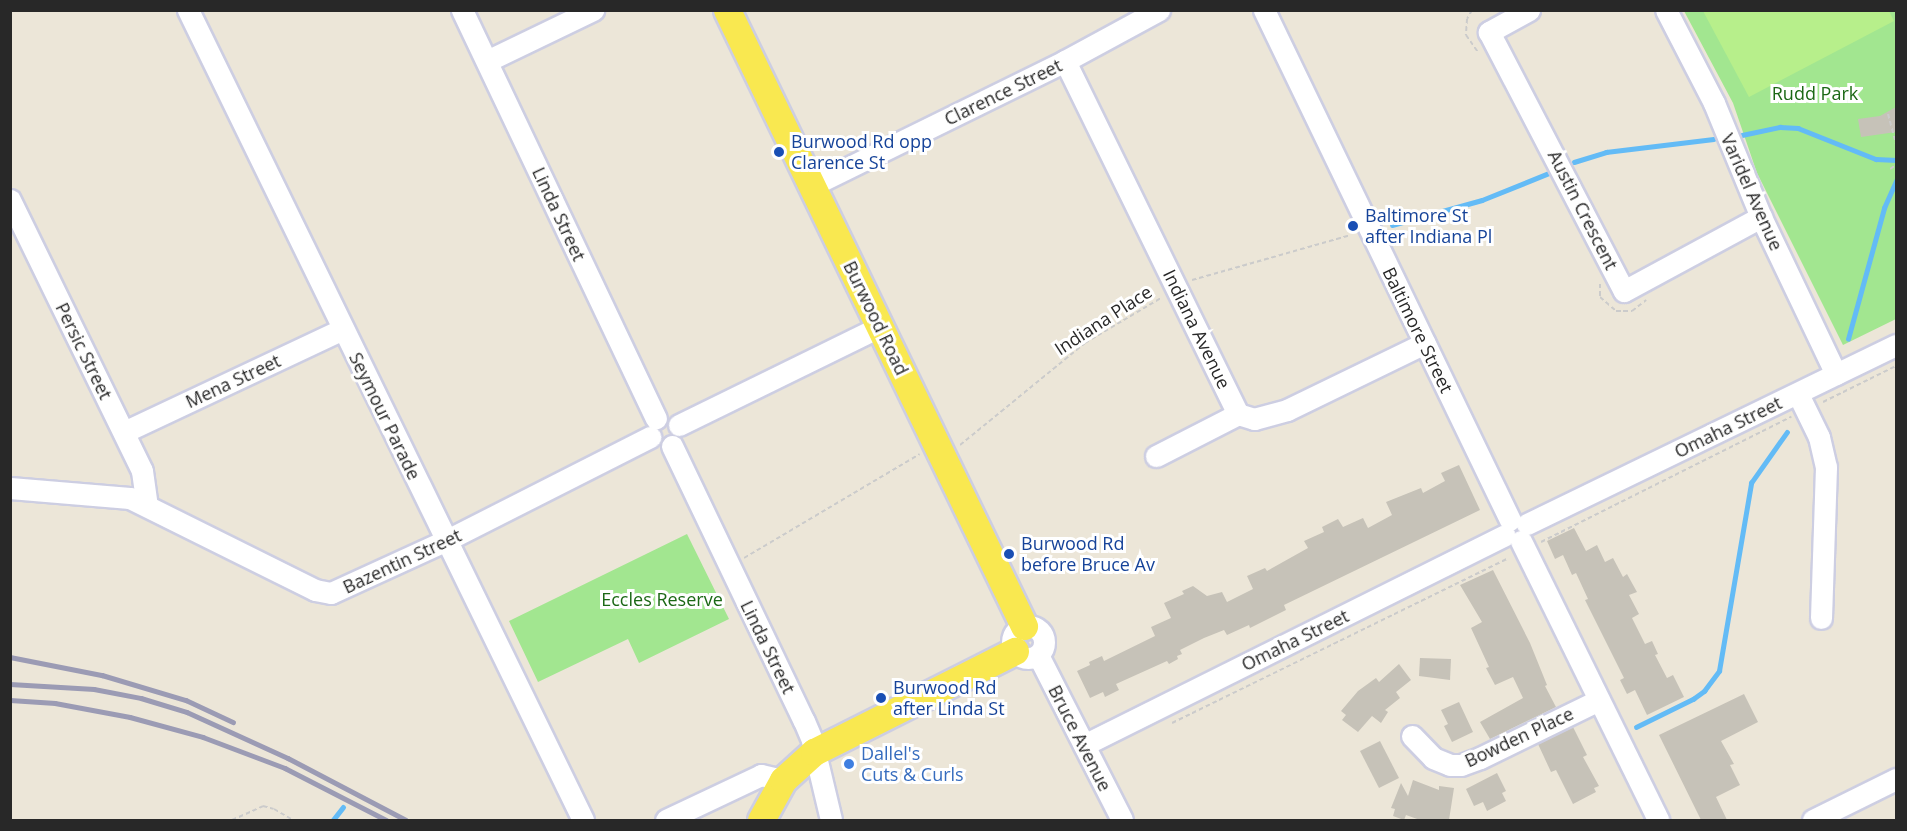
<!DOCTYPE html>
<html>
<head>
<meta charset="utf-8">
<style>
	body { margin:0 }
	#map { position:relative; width:1907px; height:831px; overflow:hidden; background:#ece6d8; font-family:"Open Sans",sans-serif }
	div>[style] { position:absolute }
	.green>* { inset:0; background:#a2e690 }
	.pitch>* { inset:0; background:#b7ef8b }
	.stream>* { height:4.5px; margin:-2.25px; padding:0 2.25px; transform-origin:2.25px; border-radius:2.25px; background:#63bbf6 }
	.building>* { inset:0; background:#c6c2b8 }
	.path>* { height:2px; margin-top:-1px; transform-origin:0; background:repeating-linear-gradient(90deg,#cbcbcb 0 4.5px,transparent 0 7.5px) }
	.roads { filter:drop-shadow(2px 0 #cdcee2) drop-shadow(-2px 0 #cdcee2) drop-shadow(0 2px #cdcee2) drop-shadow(0 -2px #cdcee2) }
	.minor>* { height:21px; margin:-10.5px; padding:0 10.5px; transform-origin:10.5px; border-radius:10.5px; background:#fff }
	.minor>.ring { margin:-10.5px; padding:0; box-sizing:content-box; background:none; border:21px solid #fff; border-radius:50% }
	.major>* { height:27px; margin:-13.5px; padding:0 13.5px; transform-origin:13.5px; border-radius:13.5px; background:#f9e850 }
	.rail>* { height:4.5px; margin:-2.25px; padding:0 2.25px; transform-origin:2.25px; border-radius:2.25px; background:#9b9bb4 }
	.dots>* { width:16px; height:16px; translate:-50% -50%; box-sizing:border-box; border:3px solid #fff; border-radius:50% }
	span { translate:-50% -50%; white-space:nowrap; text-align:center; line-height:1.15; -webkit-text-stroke:6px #fff; paint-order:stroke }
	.street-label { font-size:18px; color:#282828 }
	.park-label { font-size:18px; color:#1b6815 }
	.transit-label { font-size:18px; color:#164399 }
	.left { translate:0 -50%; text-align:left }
	.shop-label { font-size:18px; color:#366cbe }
	.frame { position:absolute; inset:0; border:12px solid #282828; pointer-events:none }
</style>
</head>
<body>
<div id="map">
	<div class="green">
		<i style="clip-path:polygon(1684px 11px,1896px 11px,1896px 319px,1843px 345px,1757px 173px,1733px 103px)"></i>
		<i style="clip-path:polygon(687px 534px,729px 619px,639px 663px,628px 639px,538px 682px,509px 621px)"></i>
	</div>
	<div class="pitch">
		<i style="clip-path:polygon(1703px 11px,1889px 11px,1894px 21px,1749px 97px)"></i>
	</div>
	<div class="stream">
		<i style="left:1742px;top:135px;width:39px;rotate:-12deg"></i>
		<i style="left:1780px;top:127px;width:18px;rotate:3deg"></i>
		<i style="left:1798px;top:128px;width:84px;rotate:21.7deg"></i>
		<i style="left:1876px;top:159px;width:20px;rotate:3deg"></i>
		<i style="left:1574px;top:162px;width:34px;rotate:-17deg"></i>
		<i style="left:1606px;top:152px;width:108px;rotate:-6.9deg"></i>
		<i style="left:1392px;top:225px;width:93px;rotate:-15.5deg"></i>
		<i style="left:1482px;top:200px;width:72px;rotate:-21.9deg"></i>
		<i style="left:1848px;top:339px;width:136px;rotate:-74.6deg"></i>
		<i style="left:1884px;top:208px;width:30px;rotate:-66deg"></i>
		<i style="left:1636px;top:727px;width:64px;rotate:-26.2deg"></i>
		<i style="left:1693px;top:699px;width:14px;rotate:-36deg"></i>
		<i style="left:1704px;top:691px;width:25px;rotate:-53deg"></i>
		<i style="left:1719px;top:671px;width:191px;rotate:-80.3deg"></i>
		<i style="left:1751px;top:483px;width:62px;rotate:-54.8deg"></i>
		<i style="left:333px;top:820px;width:16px;rotate:-52deg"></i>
	</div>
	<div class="building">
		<i style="clip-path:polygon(1896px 107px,1896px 132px,1861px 137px,1858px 119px,1880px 116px)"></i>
		<i style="clip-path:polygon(1459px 465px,1480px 510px,1284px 605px,1286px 610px,1250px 628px,1249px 625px,1227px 635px,1224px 630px,1204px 638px,1180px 650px,1182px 654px,1177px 656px,1178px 659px,1169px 664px,1167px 661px,1116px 684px,1119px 690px,1105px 697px,1103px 692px,1090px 698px,1077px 671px,1090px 665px,1089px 662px,1102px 656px,1104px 661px,1155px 636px,1151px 627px,1171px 618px,1164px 603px,1184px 594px,1182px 591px,1193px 586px,1207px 596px,1222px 592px,1227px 602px,1253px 589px,1247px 576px,1265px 568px,1267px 571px,1308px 548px,1304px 541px,1324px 532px,1322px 527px,1338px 519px,1343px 527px,1363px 518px,1368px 528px,1392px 515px,1386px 502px,1421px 488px,1423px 493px,1445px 481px,1441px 473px)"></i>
		<i style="clip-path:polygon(1574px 528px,1586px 551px,1597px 545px,1605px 562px,1613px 558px,1623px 577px,1627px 574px,1637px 592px,1629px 595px,1639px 614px,1632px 618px,1645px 644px,1652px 641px,1658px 654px,1655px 655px,1667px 678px,1673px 675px,1684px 697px,1647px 715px,1635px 690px,1627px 694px,1620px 680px,1624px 678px,1585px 600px,1588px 599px,1576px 573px,1572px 575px,1563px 555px,1555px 559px,1547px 541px)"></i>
		<i style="clip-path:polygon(1493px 570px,1530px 643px,1547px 685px,1545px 686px,1556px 707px,1490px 739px,1480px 722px,1523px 698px,1513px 677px,1495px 685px,1486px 668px,1489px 667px,1471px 628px,1482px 622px,1460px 585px)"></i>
		<i style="clip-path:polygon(1420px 658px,1451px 659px,1450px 680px,1419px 676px)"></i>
		<i style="clip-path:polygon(1399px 664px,1411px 680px,1396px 692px,1400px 698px,1385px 710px,1388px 712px,1381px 723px,1372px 716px,1358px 732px,1342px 720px,1346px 715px,1341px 711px,1358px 691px,1376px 678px,1379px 682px)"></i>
		<i style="clip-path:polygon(1744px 694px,1758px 722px,1721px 741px,1734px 764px,1730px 765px,1740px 785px,1716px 797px,1727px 820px,1701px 820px,1659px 735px)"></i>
		<i style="clip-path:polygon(1459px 702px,1473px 732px,1452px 742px,1444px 726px,1448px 724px,1441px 710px)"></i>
		<i style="clip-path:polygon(1573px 727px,1587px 755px,1583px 757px,1599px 786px,1594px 788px,1596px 792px,1573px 804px,1556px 770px,1551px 772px,1538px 744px)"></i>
		<i style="clip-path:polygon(1380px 741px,1399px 778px,1379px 788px,1360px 751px)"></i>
		<i style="clip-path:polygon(1497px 773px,1506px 791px,1502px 793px,1506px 801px,1487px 811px,1483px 802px,1474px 806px,1466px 789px)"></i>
		<i style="clip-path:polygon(1413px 780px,1439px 790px,1439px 786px,1454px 788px,1449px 820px,1420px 820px,1406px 815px,1404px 820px,1393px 816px,1395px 809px,1391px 808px,1401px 783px,1408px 796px)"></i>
	</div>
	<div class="path">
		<i style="left:1472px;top:10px;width:10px;rotate:119deg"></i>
		<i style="left:1467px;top:19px;width:16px;rotate:94deg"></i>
		<i style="left:1466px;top:35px;width:21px;rotate:55deg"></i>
		<i style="left:1888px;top:114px;width:31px;rotate:75deg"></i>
		<i style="left:1890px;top:169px;width:7px;rotate:-34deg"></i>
		<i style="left:1192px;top:280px;width:165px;rotate:-15.8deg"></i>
		<i style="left:1600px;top:284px;width:13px;rotate:90deg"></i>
		<i style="left:1600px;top:297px;width:21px;rotate:41deg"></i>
		<i style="left:1616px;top:311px;width:16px"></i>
		<i style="left:1632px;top:311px;width:18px;rotate:-38deg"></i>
		<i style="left:1823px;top:402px;width:81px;rotate:-26.3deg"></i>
		<i style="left:960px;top:445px;width:161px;rotate:-39.2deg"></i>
		<i style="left:1085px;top:343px;width:88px;rotate:-30.6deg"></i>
		<i style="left:1541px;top:542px;width:280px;rotate:-26.6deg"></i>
		<i style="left:744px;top:558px;width:204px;rotate:-30.6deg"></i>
		<i style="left:1172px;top:723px;width:375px;rotate:-26.1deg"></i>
		<i style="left:232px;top:820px;width:34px;rotate:-24deg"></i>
		<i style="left:263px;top:806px;width:11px;rotate:15deg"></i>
		<i style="left:274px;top:809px;width:22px;rotate:30deg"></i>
	</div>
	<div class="roads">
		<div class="minor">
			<i style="left:188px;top:10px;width:901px;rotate:64deg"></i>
			<i style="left:462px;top:10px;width:452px;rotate:64.6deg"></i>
			<i style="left:1264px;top:10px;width:566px;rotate:64.25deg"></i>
			<i style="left:1529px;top:10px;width:46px;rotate:151.2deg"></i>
			<i style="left:1489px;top:32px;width:292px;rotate:62.5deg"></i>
			<i style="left:1624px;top:291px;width:156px;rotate:-28.4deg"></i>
			<i style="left:1666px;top:10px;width:105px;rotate:62.7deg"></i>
			<i style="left:1714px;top:103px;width:123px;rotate:67.6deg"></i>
			<i style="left:1761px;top:217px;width:174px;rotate:64.5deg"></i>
			<i style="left:487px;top:61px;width:118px;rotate:-25.7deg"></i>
			<i style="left:1065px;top:61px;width:393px;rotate:63.9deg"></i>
			<i style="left:1238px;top:414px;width:17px;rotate:17deg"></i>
			<i style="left:1254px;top:419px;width:34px;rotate:-15deg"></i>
			<i style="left:1287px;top:410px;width:153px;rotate:-25.9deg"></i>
			<i style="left:813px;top:185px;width:281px;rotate:-26.2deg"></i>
			<i style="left:1065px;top:61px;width:107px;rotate:-28.5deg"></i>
			<i style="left:10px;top:200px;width:301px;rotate:64deg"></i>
			<i style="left:142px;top:471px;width:34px;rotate:82deg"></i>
			<i style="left:1798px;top:394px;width:48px;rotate:64deg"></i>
			<i style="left:1819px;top:437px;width:31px;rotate:77deg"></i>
			<i style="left:1826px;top:467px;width:151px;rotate:91.9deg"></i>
			<i style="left:679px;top:425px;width:225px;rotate:-26.1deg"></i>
			<i style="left:124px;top:432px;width:242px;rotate:-25.2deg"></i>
			<i style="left:672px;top:446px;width:305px;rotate:64.4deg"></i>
			<i style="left:804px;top:721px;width:21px;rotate:67deg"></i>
			<i style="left:812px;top:740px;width:82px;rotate:76.6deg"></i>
			<i style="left:1156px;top:456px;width:92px;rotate:-27.1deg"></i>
			<i style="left:10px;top:488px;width:120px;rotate:4.8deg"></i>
			<i style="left:130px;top:498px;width:207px;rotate:26.4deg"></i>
			<i style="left:315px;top:590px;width:16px;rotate:11deg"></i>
			<i style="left:331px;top:593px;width:128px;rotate:-24.6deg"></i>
			<i style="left:447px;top:540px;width:228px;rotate:-26.9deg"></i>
			<i style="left:1527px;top:524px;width:410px;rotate:-25.9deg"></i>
			<i style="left:1521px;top:541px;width:311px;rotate:63.8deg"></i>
			<i class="ring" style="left:1012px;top:626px;width:11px;height:11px"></i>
			<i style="left:1038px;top:655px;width:185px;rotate:63deg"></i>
			<i style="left:1412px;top:736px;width:30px;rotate:46deg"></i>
			<i style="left:1433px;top:758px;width:18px;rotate:22deg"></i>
			<i style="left:1450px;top:765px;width:11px"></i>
			<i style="left:1461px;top:765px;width:20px;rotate:-20deg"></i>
			<i style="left:1480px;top:758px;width:132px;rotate:-26deg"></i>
			<i style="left:1084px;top:745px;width:470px;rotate:-26.5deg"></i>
			<i style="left:666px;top:820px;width:105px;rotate:-25.3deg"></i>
			<i style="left:761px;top:775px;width:23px;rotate:13deg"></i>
			<i style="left:1813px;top:820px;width:93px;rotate:-26.3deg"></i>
		</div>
		<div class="major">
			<i style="left:727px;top:10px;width:684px;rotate:64.26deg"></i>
			<i style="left:761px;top:820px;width:46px;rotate:-61.2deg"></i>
			<i style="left:783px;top:780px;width:42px;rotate:-42.1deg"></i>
			<i style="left:814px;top:752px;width:225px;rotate:-26.7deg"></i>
		</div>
	</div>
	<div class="rail">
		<i style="left:10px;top:657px;width:94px;rotate:11.1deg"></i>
		<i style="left:102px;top:675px;width:88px;rotate:16.6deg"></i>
		<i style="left:186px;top:700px;width:52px;rotate:25.1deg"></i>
		<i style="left:10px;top:684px;width:84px;rotate:3.4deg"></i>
		<i style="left:94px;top:689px;width:48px;rotate:10.8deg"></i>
		<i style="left:141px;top:698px;width:48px;rotate:16.9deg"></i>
		<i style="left:187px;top:712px;width:111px;rotate:24.5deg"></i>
		<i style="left:288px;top:758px;width:133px;rotate:27.7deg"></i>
		<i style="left:10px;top:700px;width:45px;rotate:3.8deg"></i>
		<i style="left:55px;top:703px;width:76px;rotate:10.6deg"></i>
		<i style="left:130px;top:717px;width:76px;rotate:15.3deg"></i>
		<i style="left:203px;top:737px;width:88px;rotate:20.7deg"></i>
		<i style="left:285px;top:768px;width:114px;rotate:27.2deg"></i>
	</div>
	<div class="dots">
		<i style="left:779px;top:152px;background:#1a4fb4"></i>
		<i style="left:1353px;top:226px;background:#1a4fb4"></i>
		<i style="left:1009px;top:554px;background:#1a4fb4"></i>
		<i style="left:881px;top:698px;background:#1a4fb4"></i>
		<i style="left:849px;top:764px;background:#3f7fe0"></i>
	</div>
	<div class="street-label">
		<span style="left:1003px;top:92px;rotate:-26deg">Clarence Street</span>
		<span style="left:1752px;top:192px;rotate:66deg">Varidel Avenue</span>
		<span style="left:1583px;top:210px;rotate:63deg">Austin Crescent</span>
		<span style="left:559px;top:214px;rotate:65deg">Linda Street</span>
		<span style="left:876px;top:318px;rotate:64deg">Burwood Road</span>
		<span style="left:1103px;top:320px;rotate:-33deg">Indiana Place</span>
		<span style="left:1197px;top:329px;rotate:64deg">Indiana Avenue</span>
		<span style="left:1418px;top:330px;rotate:64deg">Baltimore Street</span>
		<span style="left:84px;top:351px;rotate:64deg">Persic Street</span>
		<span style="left:233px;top:381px;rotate:-25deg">Mena Street</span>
		<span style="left:385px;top:416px;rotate:64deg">Seymour Parade</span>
		<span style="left:1728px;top:427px;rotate:-26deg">Omaha Street</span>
		<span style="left:402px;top:561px;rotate:-25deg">Bazentin Street</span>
		<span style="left:1295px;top:640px;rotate:-26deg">Omaha Street</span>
		<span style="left:768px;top:647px;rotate:64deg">Linda Street</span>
		<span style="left:1519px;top:737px;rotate:-25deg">Bowden Place</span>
		<span style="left:1080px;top:738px;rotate:63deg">Bruce Avenue</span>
	</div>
	<div class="park-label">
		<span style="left:1815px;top:93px">Rudd Park</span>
		<span style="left:662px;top:599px">Eccles Reserve</span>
	</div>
	<div class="transit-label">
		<span class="left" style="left:791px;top:152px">Burwood Rd opp<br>Clarence St</span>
		<span class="left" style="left:1365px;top:226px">Baltimore St<br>after Indiana Pl</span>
		<span class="left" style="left:1021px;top:554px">Burwood Rd<br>before Bruce Av</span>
		<span class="left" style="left:893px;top:698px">Burwood Rd<br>after Linda St</span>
	</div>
	<div class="shop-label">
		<span class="left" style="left:861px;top:764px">Dallel's<br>Cuts &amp; Curls</span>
	</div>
	<div class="frame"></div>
</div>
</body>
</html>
